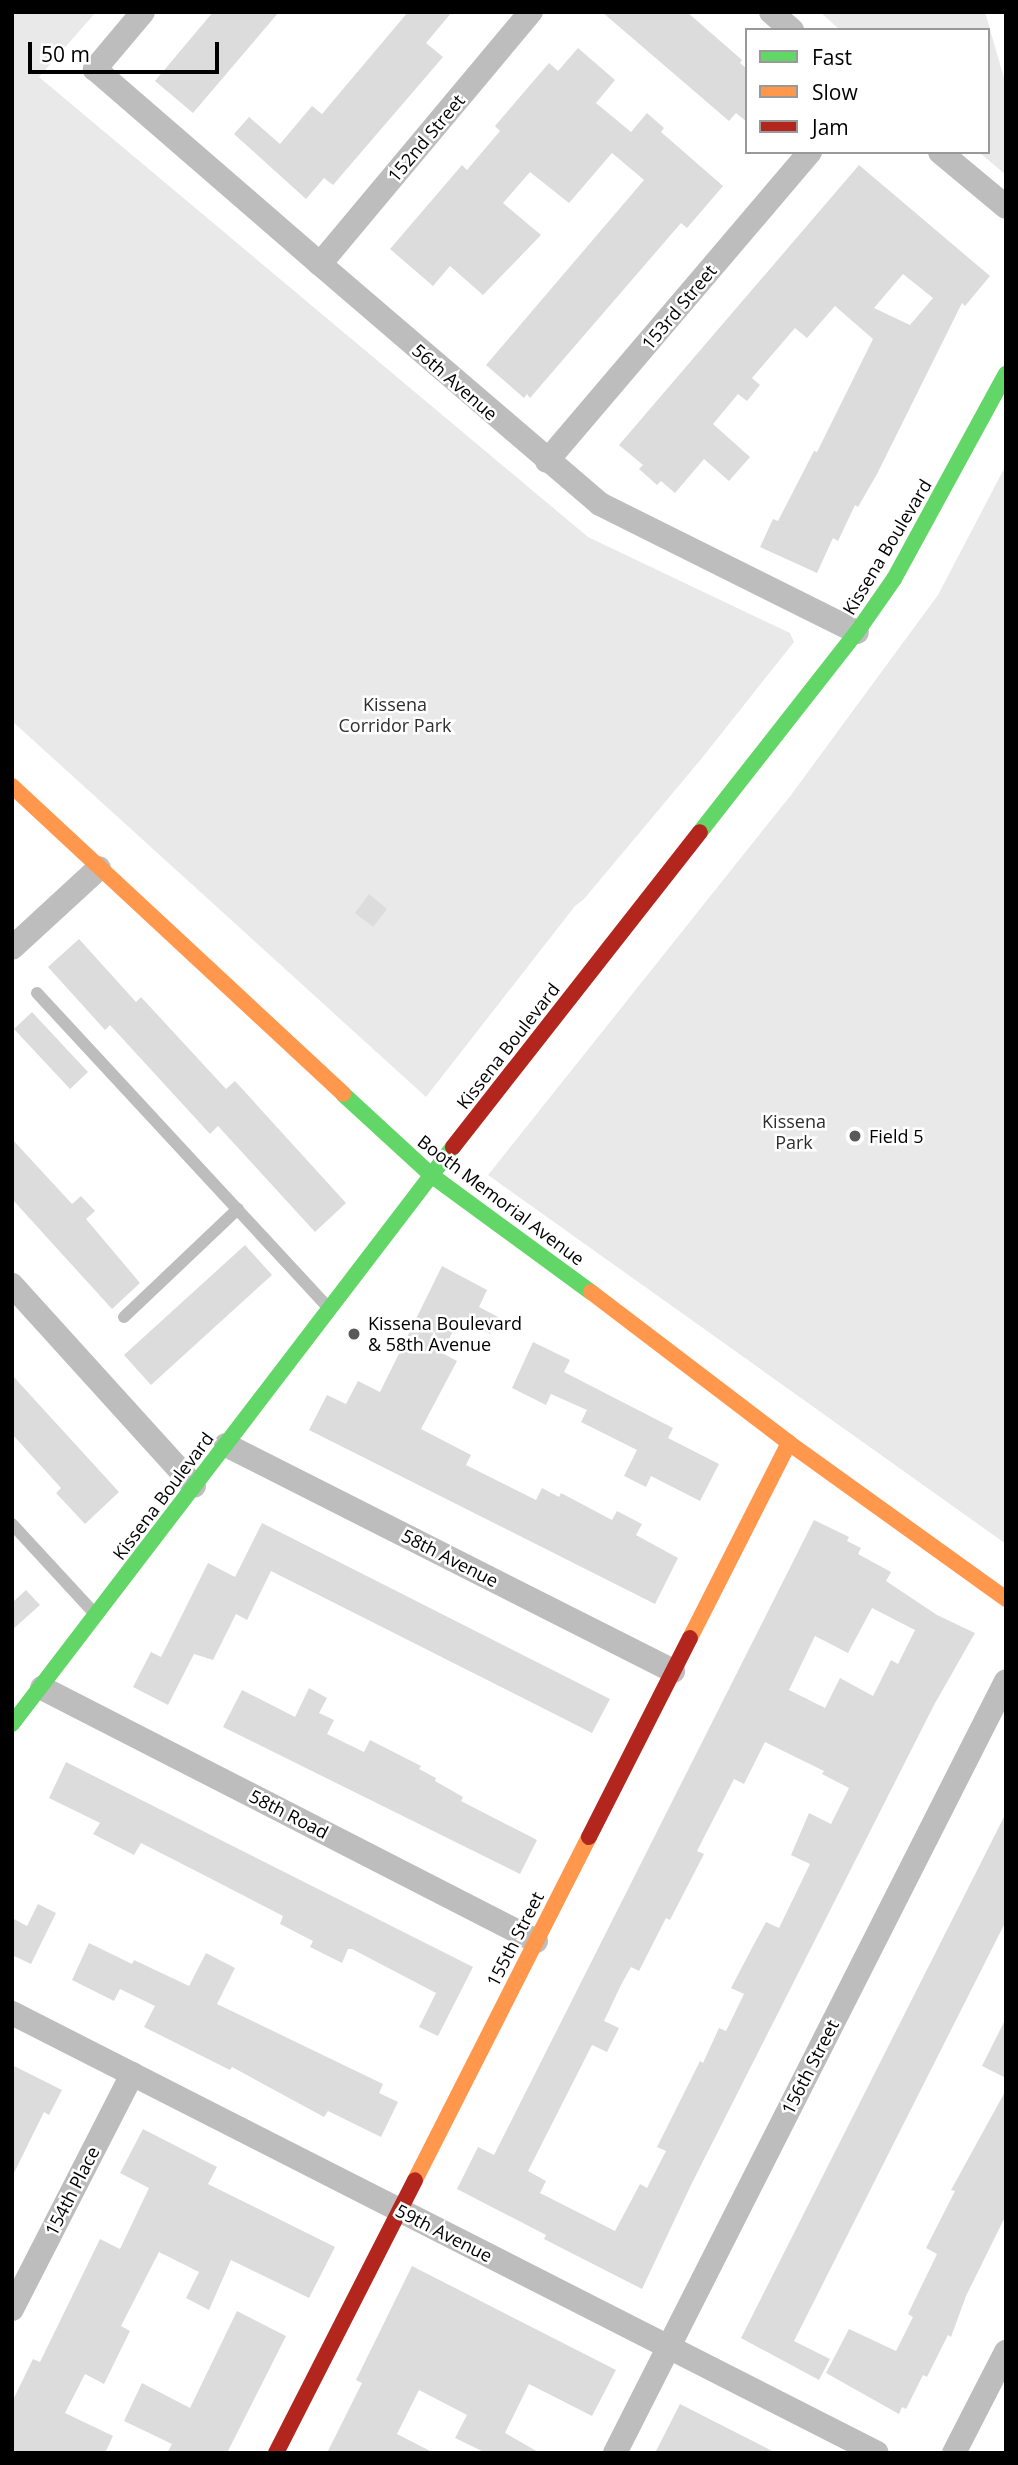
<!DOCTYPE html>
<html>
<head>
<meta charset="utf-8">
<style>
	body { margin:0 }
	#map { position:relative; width:1018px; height:2465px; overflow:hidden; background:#fff; font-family:"Open Sans",sans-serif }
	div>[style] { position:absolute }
	.green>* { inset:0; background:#e9e9e9 }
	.building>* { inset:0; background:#dcdcdc }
	.lane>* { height:12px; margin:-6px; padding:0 6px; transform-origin:6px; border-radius:6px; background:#bdbdbd }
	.street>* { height:24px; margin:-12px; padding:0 12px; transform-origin:12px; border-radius:12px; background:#bdbdbd }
	.fast>* { height:16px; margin:-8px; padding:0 8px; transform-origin:8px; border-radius:8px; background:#63d668 }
	.slow>* { height:16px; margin:-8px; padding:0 8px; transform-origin:8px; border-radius:8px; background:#ff974d }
	.jam>* { height:16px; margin:-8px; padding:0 8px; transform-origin:8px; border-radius:8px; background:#b3261e }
	.dots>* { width:19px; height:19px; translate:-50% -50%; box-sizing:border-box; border:4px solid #fff; border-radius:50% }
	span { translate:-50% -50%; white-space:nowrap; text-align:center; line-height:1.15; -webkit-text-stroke:5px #fff; paint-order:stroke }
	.street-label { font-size:18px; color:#000 }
	.park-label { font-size:18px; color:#2e2e2e }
	.poi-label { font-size:18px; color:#000 }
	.left { translate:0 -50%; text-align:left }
	.frame { position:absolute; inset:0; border:14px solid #000; pointer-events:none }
	.legend { position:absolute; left:745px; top:28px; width:245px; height:126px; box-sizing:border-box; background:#fff; border:2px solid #999; margin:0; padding:9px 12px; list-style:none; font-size:21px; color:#000 }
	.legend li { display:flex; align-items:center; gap:14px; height:35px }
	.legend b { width:35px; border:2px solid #999 }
	.scale { position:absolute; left:28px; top:42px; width:191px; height:32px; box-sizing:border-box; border:4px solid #000; border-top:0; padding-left:9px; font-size:21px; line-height:24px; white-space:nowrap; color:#000; -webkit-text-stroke:5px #fff; paint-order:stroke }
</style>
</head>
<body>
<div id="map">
	<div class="green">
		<i style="clip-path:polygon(12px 12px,96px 12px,39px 77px,588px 537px,790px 633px,794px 642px,702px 758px,584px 899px,575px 906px,426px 1097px,12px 721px)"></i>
		<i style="clip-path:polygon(820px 12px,985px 12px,1006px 85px,1006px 175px,979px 152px,988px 152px,988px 30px,840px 30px)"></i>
		<i style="clip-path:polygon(1006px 465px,1006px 1544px,488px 1175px,791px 795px,938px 595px)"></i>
	</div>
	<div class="building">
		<i style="clip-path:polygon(213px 12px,279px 12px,193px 113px,155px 81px)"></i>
		<i style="clip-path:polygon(408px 12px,452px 12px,426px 43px,443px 57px,333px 185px,324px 178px,306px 199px,234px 134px,249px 117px,280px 144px,312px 106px,322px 114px)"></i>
		<i style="clip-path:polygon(602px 12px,687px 12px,742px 60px,740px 63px,747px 69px,747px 122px,736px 113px,729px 121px)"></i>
		<i style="clip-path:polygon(578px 48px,615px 80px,596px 103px,631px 132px,647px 113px,664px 128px,661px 132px,723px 186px,687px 228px,681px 223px,530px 398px,527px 394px,524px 398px,486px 365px,644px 180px,612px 153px,569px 203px,530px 172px,503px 203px,541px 235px,483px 295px,450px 266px,433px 286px,390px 249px,462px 165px,467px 170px,500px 131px,495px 126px,549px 63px,558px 71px)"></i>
		<i style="clip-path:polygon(evenodd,859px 165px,990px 276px,965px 306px,962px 303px,877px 474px,858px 507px,855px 505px,838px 541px,833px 538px,817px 573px,760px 547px,773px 519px,778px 521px,814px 451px,817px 452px,873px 339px,835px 306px,807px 338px,795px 328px,752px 378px,760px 385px,747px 401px,738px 394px,713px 424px,750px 457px,729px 481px,704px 459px,675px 493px,661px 481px,657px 485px,639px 469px,643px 465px,619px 445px,859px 165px,903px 274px,933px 298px,910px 325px,874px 308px,903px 274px)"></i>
		<i style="clip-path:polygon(369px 894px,387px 909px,373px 927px,355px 913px)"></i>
		<i style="clip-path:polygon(79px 939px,136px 1002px,141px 997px,226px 1089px,235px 1081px,346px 1203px,315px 1232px,218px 1126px,210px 1134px,110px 1025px,105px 1030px,48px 967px)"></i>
		<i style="clip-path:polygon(32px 1012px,88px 1072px,70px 1089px,14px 1029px)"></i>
		<i style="clip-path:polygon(12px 1139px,72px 1204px,81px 1196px,95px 1211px,86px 1219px,140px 1283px,112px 1309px,12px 1199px)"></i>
		<i style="clip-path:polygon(245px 1245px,272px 1275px,151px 1385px,124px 1355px)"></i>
		<i style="clip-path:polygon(442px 1266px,487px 1290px,479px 1307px,498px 1317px,490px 1334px,459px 1319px,442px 1353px,457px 1361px,421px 1429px,471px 1455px,466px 1465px,536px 1500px,542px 1488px,559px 1497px,561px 1493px,612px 1520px,617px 1511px,642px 1524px,636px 1535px,678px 1558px,655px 1604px,309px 1430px,327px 1395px,346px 1404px,358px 1381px,380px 1392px)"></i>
		<i style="clip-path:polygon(533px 1342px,570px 1360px,564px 1372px,673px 1428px,668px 1438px,719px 1464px,700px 1501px,651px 1476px,646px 1487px,624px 1476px,637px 1450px,581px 1422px,587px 1410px,551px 1394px,546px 1405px,512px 1388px)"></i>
		<i style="clip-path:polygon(12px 1375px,119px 1492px,85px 1524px,56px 1493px,61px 1488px,12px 1434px)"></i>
		<i style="clip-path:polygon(evenodd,814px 1520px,849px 1537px,847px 1541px,861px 1548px,858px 1554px,891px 1572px,886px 1581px,937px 1615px,975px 1633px,934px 1705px,691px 2185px,642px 2289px,544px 2239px,546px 2235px,457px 2189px,478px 2147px,494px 2155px,814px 1520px,872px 1608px,915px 1630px,898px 1664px,891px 1660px,873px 1696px,840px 1678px,825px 1708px,789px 1690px,815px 1636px,848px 1653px,872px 1608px,814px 1520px,765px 1742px,824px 1771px,822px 1774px,849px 1788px,831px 1824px,809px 1813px,791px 1855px,810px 1864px,779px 1928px,766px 1922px,753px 1946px,731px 1988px,744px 1994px,726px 2031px,719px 2028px,703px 2063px,700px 2061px,657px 2147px,666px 2151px,647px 2188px,640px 2184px,615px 2231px,540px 2193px,546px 2181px,528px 2171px,592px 2045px,607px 2052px,619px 2028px,604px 2021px,621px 1985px,631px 1967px,639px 1971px,666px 1918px,670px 1920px,704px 1854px,697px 1851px,734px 1779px,744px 1784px,765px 1742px)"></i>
		<i style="clip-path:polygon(262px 1523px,610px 1699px,592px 1733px,271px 1571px,247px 1620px,236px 1614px,213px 1660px,194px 1654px,168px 1705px,133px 1687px,151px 1652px,161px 1657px,208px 1563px,235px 1577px)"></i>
		<i style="clip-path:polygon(26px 1590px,40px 1605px,12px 1630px,12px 1603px)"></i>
		<i style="clip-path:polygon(309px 1688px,327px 1698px,319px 1713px,334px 1720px,327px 1734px,364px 1752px,370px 1740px,421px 1766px,419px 1769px,436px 1778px,435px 1781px,463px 1797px,461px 1801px,537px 1840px,520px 1874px,223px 1727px,242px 1690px,295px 1717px)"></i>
		<i style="clip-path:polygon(66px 1762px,473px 1967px,438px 2036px,419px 2027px,436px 1993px,352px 1949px,348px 1949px,342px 1963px,310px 1947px,313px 1941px,280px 1924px,283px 1916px,196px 1871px,141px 1843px,134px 1855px,93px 1834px,100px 1823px,49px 1798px)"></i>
		<i style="clip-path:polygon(1006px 1813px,1006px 1921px,794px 2341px,830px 2359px,819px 2380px,741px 2338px)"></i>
		<i style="clip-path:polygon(38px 1904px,56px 1913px,31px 1964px,12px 1955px,12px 1918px,27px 1926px)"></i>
		<i style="clip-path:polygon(89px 1943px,132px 1964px,134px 1960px,189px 1986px,206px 1953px,235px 1968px,217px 2004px,383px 2084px,379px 2093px,398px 2102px,381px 2137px,328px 2111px,324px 2117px,232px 2067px,230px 2070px,144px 2027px,155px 2006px,120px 1989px,114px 2001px,72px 1980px)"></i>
		<i style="clip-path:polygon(1006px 2018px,1006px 2078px,982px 2066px)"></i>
		<i style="clip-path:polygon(12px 2065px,62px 2090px,49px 2115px,44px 2112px,12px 2177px)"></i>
		<i style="clip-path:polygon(1006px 2090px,1006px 2215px,966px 2296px,951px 2337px,948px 2335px,927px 2377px,923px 2375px,906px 2409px,902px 2407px,899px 2414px,826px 2373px,849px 2329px,896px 2351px,913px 2317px,908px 2314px,937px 2254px,926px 2248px,955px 2191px,951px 2190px)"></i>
		<i style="clip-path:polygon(143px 2129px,217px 2167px,208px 2184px,335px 2247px,309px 2298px,231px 2260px,209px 2310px,186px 2298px,199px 2272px,159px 2252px,121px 2326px,130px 2331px,104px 2384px,85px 2374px,65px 2413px,113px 2436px,105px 2453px,12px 2453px,12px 2402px,33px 2359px,40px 2362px,100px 2239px,120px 2249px,149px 2188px,120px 2173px)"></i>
		<i style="clip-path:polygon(412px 2266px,616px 2370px,592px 2416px,529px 2384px,505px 2433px,540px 2453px,486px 2453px,455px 2438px,467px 2415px,419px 2390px,397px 2434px,434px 2453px,327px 2453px,362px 2383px,356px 2380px)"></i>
		<i style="clip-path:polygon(237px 2311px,286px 2336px,227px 2453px,167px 2453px,172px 2444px,124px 2421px,142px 2383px,190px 2408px)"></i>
		<i style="clip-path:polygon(680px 2404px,735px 2432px,776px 2453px,655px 2453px)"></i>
	</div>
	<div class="lane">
		<i style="left:37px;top:993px;width:427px;rotate:47.2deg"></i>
		<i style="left:124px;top:1317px;width:157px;rotate:-43.5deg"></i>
		<i style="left:12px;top:1524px;width:122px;rotate:47.3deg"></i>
	</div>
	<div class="street">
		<i style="left:143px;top:12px;width:75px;rotate:130.1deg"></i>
		<i style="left:95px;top:69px;width:298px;rotate:40.9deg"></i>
		<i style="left:320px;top:264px;width:369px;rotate:40.6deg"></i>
		<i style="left:600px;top:504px;width:287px;rotate:26.5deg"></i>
		<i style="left:771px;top:12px;width:28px;rotate:41deg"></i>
		<i style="left:940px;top:152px;width:86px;rotate:39.8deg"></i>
		<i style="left:320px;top:264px;width:329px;rotate:-50.1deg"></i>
		<i style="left:547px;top:461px;width:406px;rotate:-49.6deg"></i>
		<i style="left:12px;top:948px;width:118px;rotate:-42.6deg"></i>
		<i style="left:12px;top:1285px;width:271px;rotate:47.8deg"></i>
		<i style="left:226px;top:1445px;width:501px;rotate:26.82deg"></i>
		<i style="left:42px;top:1688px;width:555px;rotate:27.12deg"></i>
		<i style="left:12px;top:2013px;width:970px;rotate:26.96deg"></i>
		<i style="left:12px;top:2309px;width:264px;rotate:-62.9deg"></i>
		<i style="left:615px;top:2453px;width:865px;rotate:-63.14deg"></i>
		<i style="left:954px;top:2453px;width:114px;rotate:-62.8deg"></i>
	</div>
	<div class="fast">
		<i style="left:700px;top:832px;width:254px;rotate:-51.9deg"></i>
		<i style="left:857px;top:632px;width:65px;rotate:-55.1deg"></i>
		<i style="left:894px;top:579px;width:234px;rotate:-61.4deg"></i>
		<i style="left:343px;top:1094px;width:120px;rotate:42.6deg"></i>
		<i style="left:431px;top:1175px;width:198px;rotate:36.2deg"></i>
		<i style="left:12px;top:1724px;width:726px;rotate:-52.61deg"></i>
	</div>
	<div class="slow">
		<i style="left:12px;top:786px;width:452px;rotate:42.9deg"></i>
		<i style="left:591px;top:1292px;width:249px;rotate:37.3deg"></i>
		<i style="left:789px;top:1443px;width:267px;rotate:35.7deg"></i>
		<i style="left:690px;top:1638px;width:219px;rotate:-63.1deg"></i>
		<i style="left:415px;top:2180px;width:385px;rotate:-63.1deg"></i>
	</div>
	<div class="jam">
		<i style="left:453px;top:1147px;width:400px;rotate:-51.9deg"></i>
		<i style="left:589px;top:1837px;width:223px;rotate:-63.1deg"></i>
		<i style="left:276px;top:2453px;width:306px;rotate:-63deg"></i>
	</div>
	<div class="dots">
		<i style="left:855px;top:1136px;background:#595959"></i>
		<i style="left:354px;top:1334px;background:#595959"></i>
	</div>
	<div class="street-label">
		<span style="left:426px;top:138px;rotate:-50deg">152nd Street</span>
		<span style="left:679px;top:307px;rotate:-50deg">153rd Street</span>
		<span style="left:455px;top:382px;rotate:41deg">56th Avenue</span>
		<span style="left:887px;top:547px;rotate:-59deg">Kissena Boulevard</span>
		<span style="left:508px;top:1046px;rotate:-52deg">Kissena Boulevard</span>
		<span style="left:501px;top:1200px;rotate:37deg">Booth Memorial Avenue</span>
		<span style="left:163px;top:1496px;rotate:-53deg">Kissena Boulevard</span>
		<span style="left:450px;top:1558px;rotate:27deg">58th Avenue</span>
		<span style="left:289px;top:1814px;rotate:27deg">58th Road</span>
		<span style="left:515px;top:1939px;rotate:-63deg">155th Street</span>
		<span style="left:810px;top:2067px;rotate:-63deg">156th Street</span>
		<span style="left:72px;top:2191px;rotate:-63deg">154th Place</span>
		<span style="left:444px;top:2233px;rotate:27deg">59th Avenue</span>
	</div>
	<div class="park-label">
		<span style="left:395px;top:715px">Kissena<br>Corridor Park</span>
		<span style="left:794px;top:1132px">Kissena<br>Park</span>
	</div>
	<div class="poi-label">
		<span class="left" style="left:869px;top:1136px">Field 5</span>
		<span class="left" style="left:368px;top:1334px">Kissena Boulevard<br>&amp; 58th Avenue</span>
	</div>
	<div class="frame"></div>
	<ul class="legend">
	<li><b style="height:9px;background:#63d668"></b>Fast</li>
	<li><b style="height:9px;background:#ff974d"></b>Slow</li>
	<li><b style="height:9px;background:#b3261e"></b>Jam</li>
	</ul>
	<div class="scale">50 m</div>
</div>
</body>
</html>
